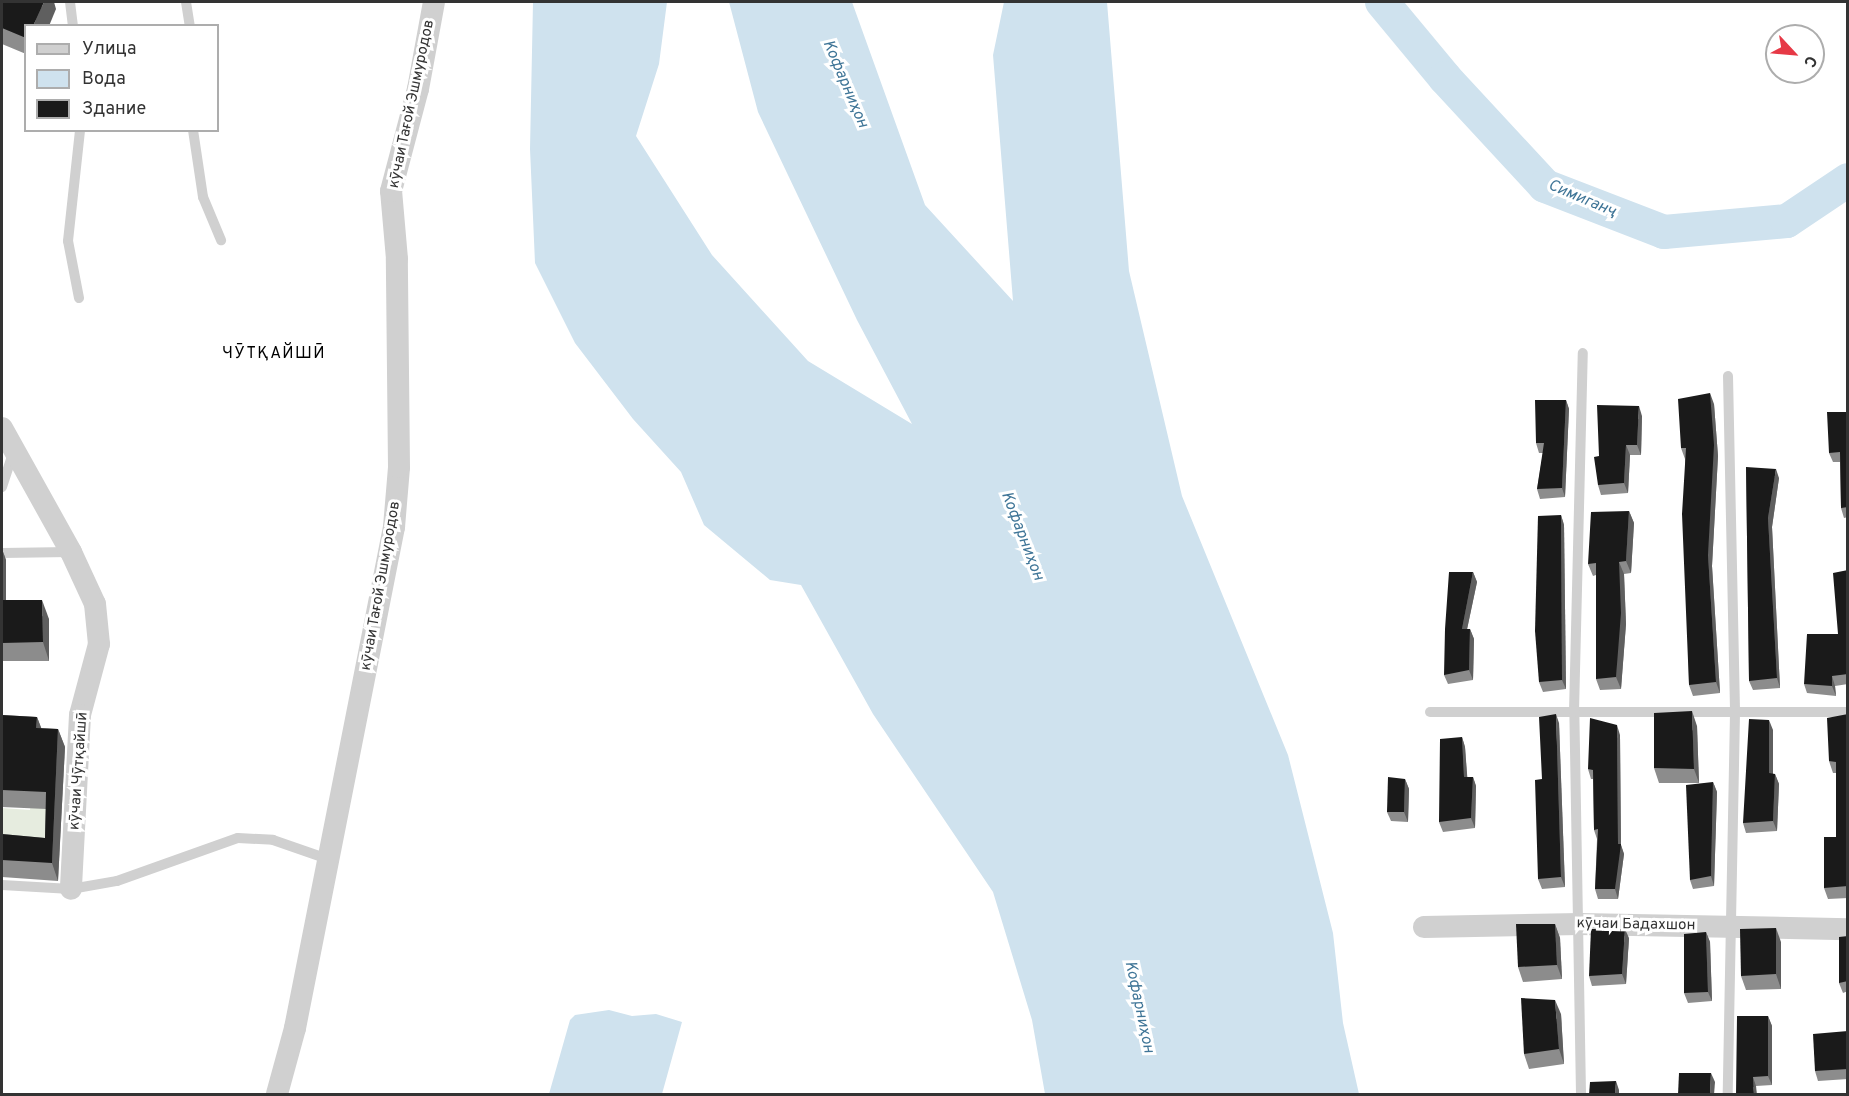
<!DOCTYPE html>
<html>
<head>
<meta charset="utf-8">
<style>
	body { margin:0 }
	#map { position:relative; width:1849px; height:1096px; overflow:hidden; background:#fff; font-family:Overpass,sans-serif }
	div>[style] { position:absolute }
	.green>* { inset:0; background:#e6ecdf }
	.water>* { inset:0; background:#cfe2ee }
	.river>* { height:34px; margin:-17px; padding:0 17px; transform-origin:17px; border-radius:17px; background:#cfe2ee }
	.lane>* { height:10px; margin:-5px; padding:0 5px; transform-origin:5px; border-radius:5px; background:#d0d0d0 }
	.street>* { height:22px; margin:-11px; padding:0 11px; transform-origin:11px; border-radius:11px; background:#d0d0d0 }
	.wall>* { inset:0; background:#8c8c8c }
	.shaded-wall>* { inset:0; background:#5f5f5f }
	.building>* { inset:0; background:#1a1a1a }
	span { translate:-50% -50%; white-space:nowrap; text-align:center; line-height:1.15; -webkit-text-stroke:6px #fff; paint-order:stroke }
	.street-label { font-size:15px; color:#333 }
	.water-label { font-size:16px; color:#3f7597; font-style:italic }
	.neighbourhood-label { font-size:16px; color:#000; letter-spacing:1.5px }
	.frame { position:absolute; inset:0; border:3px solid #333; pointer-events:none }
	.legend { position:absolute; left:24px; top:24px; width:195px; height:108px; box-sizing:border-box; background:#fff; border:2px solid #adadad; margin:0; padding:8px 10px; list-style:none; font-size:18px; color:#333 }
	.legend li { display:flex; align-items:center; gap:12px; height:30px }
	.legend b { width:30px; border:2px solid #adadad }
	.north { position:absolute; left:1765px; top:24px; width:60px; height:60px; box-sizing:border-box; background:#fff; border:2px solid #adadad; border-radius:50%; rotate:116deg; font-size:16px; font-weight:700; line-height:24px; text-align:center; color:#333 }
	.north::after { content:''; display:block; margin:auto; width:21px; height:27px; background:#e63946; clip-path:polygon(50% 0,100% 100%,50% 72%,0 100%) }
</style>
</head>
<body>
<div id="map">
	<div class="green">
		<i style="clip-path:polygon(31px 797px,53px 798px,49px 853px,2px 849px,2px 808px,30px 810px)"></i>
	</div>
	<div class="water">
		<i style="clip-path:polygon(533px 2px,667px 2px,659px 64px,636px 136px,712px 255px,808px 361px,912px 424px,857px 320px,758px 112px,729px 2px,852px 2px,925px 205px,1013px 301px,993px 55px,1004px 2px,1107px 2px,1129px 271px,1182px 496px,1288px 755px,1333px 933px,1343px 1023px,1359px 1094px,1045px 1094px,1032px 1020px,993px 892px,873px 714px,801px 585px,770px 580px,704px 525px,681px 472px,633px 419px,575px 343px,535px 263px,530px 149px)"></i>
		<i style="clip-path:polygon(609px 1010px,632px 1016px,656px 1014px,682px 1022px,662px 1094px,549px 1094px,570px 1020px,575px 1015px)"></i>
	</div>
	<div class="river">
		<i style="left:1382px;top:2px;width:99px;rotate:50.3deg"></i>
		<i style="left:1445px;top:78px;width:147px;rotate:47.2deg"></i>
		<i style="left:1545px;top:186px;width:128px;rotate:21.1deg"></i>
		<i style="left:1664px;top:232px;width:123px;rotate:-5.1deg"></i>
		<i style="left:1787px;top:221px;width:73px;rotate:-33.9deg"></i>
	</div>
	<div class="lane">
		<i style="left:70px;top:2px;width:24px;rotate:83deg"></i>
		<i style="left:186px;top:2px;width:24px;rotate:81deg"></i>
		<i style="left:193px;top:130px;width:68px;rotate:81.5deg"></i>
		<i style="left:203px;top:197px;width:47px;rotate:67.3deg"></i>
		<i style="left:79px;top:298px;width:58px;rotate:-100.9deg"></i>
		<i style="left:68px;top:241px;width:112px;rotate:-83.8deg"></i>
		<i style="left:1728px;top:376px;width:337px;rotate:88.8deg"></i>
		<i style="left:1735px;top:713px;width:381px;rotate:91.1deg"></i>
		<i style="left:2px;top:487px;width:38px;rotate:-72deg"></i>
		<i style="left:2px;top:553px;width:68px;rotate:-0.8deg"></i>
		<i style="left:1430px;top:712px;width:418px"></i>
		<i style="left:2px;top:885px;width:69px;rotate:3.3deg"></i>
		<i style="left:71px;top:889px;width:47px;rotate:-9.9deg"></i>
		<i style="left:117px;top:881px;width:128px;rotate:-19.6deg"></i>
		<i style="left:238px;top:838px;width:35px;rotate:3deg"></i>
		<i style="left:273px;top:840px;width:58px;rotate:19.1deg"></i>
		<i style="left:1581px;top:1094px;width:382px;rotate:-91deg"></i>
		<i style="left:1574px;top:712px;width:359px;rotate:-88.6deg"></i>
	</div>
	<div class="street">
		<i style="left:2px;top:428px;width:142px;rotate:60.9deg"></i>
		<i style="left:71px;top:552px;width:57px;rotate:65.2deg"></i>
		<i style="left:95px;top:604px;width:40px;rotate:84.3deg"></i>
		<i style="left:99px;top:644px;width:73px;rotate:105deg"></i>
		<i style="left:80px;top:715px;width:174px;rotate:93deg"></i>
		<i style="left:1424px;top:927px;width:156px;rotate:-1.1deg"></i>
		<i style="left:1580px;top:924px;width:268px;rotate:1.1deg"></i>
		<i style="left:277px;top:1094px;width:68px;rotate:-74.7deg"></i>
		<i style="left:295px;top:1028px;width:511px;rotate:-78.82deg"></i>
		<i style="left:394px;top:527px;width:60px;rotate:-85.2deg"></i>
		<i style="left:399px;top:467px;width:208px;rotate:-90.6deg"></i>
		<i style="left:397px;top:259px;width:68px;rotate:-95deg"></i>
		<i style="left:391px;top:191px;width:106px;rotate:-75.2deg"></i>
		<i style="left:418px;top:89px;width:88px;rotate:-79.6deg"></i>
	</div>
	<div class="wall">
		<i style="clip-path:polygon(2px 2px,56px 9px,26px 26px,26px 54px,2px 44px)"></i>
		<i style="clip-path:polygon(1566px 400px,1569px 409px,1565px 497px,1540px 499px,1537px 489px,1543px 453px,1539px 453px,1536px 443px)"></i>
		<i style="clip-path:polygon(1714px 404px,1718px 456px,1712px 566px,1720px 693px,1693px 696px,1689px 685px,1685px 459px,1681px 448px)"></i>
		<i style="clip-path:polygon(1848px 412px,1848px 517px,1844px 518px,1841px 508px,1840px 462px,1833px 462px,1829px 453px)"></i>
		<i style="clip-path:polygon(1642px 416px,1641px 455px,1630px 455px,1628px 493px,1601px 495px,1598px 485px,1599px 456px)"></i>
		<i style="clip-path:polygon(1746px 467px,1779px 478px,1772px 527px,1780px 688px,1753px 690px,1749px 681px)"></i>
		<i style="clip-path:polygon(1629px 511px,1634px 523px,1631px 573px,1624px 574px,1626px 624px,1621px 689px,1600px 690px,1596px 679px,1596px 575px,1593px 576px,1588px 564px)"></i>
		<i style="clip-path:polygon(1561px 515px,1564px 525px,1566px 689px,1543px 692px,1539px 682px)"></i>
		<i style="clip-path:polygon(2px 549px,6px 560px,6px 600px,49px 619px,49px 661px,3px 661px,2px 656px)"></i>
		<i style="clip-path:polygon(1848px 570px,1848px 684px,1835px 686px,1836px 696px,1807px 693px,1804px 684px,1838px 634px)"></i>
		<i style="clip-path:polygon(1473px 572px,1477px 582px,1467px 629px,1470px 629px,1474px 639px,1473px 680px,1448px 684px,1444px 675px)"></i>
		<i style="clip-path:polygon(1848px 714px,1848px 898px,1828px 899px,1824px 888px,1836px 837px,1836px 773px,1833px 773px,1829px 761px)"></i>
		<i style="clip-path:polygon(2px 715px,37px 717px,41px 728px,58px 729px,65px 747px,58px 881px,2px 877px,2px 834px,45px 838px,46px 809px,2px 807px)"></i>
		<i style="clip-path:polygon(1559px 723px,1565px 887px,1542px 889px,1538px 879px)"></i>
		<i style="clip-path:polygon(1697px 726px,1699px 783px,1659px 783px,1654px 768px)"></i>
		<i style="clip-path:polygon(1773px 730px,1773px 774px,1775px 774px,1779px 784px,1777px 831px,1746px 833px,1743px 823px)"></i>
		<i style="clip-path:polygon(1620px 735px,1621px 845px,1624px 854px,1618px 899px,1598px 899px,1595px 889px,1597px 839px,1594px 830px,1593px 779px,1591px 779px,1588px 769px)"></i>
		<i style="clip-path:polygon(1462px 737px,1465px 747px,1467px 777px,1473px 777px,1476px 786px,1475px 828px,1443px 832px,1439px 822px)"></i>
		<i style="clip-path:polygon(1405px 779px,1409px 789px,1408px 822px,1391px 821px,1387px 812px)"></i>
		<i style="clip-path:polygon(1713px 782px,1717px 792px,1714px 886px,1693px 889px,1690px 880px)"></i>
		<i style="clip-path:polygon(1555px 924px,1560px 938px,1562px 979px,1523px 982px,1518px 967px)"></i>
		<i style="clip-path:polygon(1706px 932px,1710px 942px,1712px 1001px,1688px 1003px,1684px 993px)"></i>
		<i style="clip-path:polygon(1848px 936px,1848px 991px,1843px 993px,1839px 983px)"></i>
		<i style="clip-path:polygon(1629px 938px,1626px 984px,1592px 986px,1589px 976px)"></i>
		<i style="clip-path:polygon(1781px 942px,1781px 989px,1746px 990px,1741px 976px)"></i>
		<i style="clip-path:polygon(1561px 1014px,1564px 1064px,1529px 1069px,1524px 1054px)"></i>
		<i style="clip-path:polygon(1768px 1016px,1772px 1026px,1772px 1085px,1756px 1086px,1736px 1095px)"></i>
		<i style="clip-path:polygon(1848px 1031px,1848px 1079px,1818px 1081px,1815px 1071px)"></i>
	</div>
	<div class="shaded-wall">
		<i style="clip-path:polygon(44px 2px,54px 2px,56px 9px,49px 26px,33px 26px)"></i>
		<i style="clip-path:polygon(1710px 393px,1714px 404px,1718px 456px,1712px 566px,1720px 693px,1716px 682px,1708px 555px)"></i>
		<i style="clip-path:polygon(1566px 400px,1569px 409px,1565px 497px,1562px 488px)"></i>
		<i style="clip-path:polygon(1639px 406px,1642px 416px,1641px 455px,1637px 445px)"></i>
		<i style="clip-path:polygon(1626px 445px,1630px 455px,1628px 493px,1624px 483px)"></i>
		<i style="clip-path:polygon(1776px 469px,1779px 478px,1772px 527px,1780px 688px,1777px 678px,1768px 518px)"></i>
		<i style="clip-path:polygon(1629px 511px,1634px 523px,1631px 573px,1626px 561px)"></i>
		<i style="clip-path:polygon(1561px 515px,1564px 525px,1566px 689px,1562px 680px)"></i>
		<i style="clip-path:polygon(2px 549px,6px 560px,6px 619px,2px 607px)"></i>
		<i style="clip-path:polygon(1619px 562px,1624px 574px,1626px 624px,1621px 689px,1616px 677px)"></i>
		<i style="clip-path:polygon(1473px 572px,1477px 582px,1465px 639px,1462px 629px)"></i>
		<i style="clip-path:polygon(42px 600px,49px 619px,49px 661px,43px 642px)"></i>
		<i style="clip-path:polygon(1470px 629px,1474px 639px,1473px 680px,1469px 670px)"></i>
		<i style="clip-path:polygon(1832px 676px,1835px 686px,1836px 696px,1832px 686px)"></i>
		<i style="clip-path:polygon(1692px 711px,1697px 726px,1699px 783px,1694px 769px)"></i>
		<i style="clip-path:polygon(1556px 714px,1559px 723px,1565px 887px,1561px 877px)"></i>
		<i style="clip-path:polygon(37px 717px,44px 735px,36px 728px)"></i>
		<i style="clip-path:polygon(1769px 720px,1773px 730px,1773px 783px,1769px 773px)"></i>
		<i style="clip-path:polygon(1617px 725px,1620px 735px,1621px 845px,1624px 854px,1618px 899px,1615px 889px,1618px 844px)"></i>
		<i style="clip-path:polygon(58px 729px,65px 747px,58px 881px,52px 863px)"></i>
		<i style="clip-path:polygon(1462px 737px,1465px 747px,1468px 786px,1464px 777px)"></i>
		<i style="clip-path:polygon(1775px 774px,1779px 784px,1777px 831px,1773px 821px)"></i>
		<i style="clip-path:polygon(1473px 777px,1476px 786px,1475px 828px,1471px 818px)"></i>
		<i style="clip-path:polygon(1405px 779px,1409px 789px,1408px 822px,1404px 812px)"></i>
		<i style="clip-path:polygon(1713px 782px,1717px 792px,1714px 886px,1711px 876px)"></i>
		<i style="clip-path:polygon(1555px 924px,1560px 938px,1562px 979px,1557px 965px)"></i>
		<i style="clip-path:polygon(1776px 928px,1781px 942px,1781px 989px,1776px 974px)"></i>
		<i style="clip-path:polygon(1625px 929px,1629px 938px,1626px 984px,1622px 974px)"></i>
		<i style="clip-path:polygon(1706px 932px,1710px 942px,1712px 1001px,1708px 992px)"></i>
		<i style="clip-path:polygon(1555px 1000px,1561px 1014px,1564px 1064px,1559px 1049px)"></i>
		<i style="clip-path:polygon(1768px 1016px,1772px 1026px,1772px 1085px,1768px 1076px)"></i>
		<i style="clip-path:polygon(1711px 1073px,1715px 1082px,1714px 1095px,1710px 1095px)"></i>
		<i style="clip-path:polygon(1753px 1077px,1756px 1086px,1757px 1095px,1754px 1095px)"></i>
		<i style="clip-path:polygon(1616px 1081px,1619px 1090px,1619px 1095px,1615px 1095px)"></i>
	</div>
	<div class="building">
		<i style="clip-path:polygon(2px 2px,44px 2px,33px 26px,26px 26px,26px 38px,2px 28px)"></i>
		<i style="clip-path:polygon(1710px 393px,1714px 445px,1708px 555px,1716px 682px,1689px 685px,1682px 514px,1686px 448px,1681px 448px,1678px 399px)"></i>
		<i style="clip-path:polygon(1535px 400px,1566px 400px,1562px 488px,1537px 489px,1544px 443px,1536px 443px)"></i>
		<i style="clip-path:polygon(1597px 405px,1639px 406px,1637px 445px,1626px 445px,1624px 483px,1598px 485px,1594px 457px,1599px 456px)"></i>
		<i style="clip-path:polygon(1827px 412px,1848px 412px,1848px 507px,1841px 508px,1840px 452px,1829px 453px)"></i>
		<i style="clip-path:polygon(1746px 467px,1776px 469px,1768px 518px,1777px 678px,1749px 681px)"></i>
		<i style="clip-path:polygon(1629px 511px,1626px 561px,1619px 562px,1621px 613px,1616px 677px,1596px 679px,1596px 563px,1588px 564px,1591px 512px)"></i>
		<i style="clip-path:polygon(1561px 515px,1562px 680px,1539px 682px,1535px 631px,1538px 516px)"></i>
		<i style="clip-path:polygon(1848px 570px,1848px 674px,1832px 676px,1832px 686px,1804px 684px,1807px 634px,1838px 634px,1833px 573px)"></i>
		<i style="clip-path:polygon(1449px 572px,1473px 572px,1462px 629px,1470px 629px,1469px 670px,1444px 675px,1445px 629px)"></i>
		<i style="clip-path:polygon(2px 600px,42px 600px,43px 642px,2px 643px)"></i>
		<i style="clip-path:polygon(1692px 711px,1694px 769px,1654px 768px,1654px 713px)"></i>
		<i style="clip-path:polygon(1556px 714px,1561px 877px,1538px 879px,1535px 780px,1542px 779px,1539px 717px)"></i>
		<i style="clip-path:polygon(1848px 714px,1848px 886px,1824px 888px,1824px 837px,1836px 837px,1836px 762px,1829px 761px,1827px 718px)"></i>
		<i style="clip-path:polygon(2px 715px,37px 717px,36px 728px,58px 729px,52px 863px,2px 860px,2px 834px,45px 838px,46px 792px,2px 790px)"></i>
		<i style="clip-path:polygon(1590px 718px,1617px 725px,1618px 844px,1621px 844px,1615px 889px,1595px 889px,1598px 829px,1594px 830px,1593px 770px,1588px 769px)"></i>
		<i style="clip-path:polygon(1749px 719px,1769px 720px,1769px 773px,1775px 774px,1773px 821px,1743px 823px)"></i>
		<i style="clip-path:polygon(1462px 737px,1464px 777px,1473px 777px,1471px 818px,1439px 822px,1440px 739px)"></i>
		<i style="clip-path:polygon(1388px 777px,1405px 779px,1404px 812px,1387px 812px)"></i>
		<i style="clip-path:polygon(1713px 782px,1711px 876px,1690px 880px,1686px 785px)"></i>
		<i style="clip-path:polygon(1516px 924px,1555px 924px,1557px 965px,1518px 967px)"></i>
		<i style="clip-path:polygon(1776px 928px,1776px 974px,1741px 976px,1740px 929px)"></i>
		<i style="clip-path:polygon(1591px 929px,1625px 929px,1622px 974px,1589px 976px)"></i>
		<i style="clip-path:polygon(1706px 932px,1708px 992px,1684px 993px,1684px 934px)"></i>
		<i style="clip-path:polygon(1848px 936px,1848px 981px,1839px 983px,1839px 937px)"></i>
		<i style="clip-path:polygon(1521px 998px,1555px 1000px,1559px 1049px,1524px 1054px)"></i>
		<i style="clip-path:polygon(1737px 1016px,1768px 1016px,1768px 1076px,1753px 1077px,1754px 1095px,1736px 1095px)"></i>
		<i style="clip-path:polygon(1848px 1031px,1848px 1069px,1815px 1071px,1813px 1034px)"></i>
		<i style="clip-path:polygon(1679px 1073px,1711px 1073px,1710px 1095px,1678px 1095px)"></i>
		<i style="clip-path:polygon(1616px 1081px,1615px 1095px,1589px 1095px,1590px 1082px)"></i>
	</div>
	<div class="street-label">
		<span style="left:412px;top:104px;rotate:-78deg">кӯчаи Тағой Эшмуродов</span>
		<span style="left:381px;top:586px;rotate:-80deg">кӯчаи Тағой Эшмуродов</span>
		<span style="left:79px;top:771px;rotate:-86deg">кӯчаи Чӯтқайшӣ</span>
		<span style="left:1636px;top:925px;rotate:1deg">кӯчаи Бадахшон</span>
	</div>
	<div class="water-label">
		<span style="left:845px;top:84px;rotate:67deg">Кофарниҳон</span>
		<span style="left:1582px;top:199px;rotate:23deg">Симиганҷ</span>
		<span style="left:1022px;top:536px;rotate:69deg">Кофарниҳон</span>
		<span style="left:1139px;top:1007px;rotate:78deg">Кофарниҳон</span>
	</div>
	<div class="neighbourhood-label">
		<span style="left:274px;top:354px">ЧӮТҚАЙШӢ</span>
	</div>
	<div class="frame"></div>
	<ul class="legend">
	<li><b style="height:8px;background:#d0d0d0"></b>Улица</li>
	<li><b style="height:16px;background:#cfe2ee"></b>Вода</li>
	<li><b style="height:16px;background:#1a1a1a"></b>Здание</li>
	</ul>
	<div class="north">С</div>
</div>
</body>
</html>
